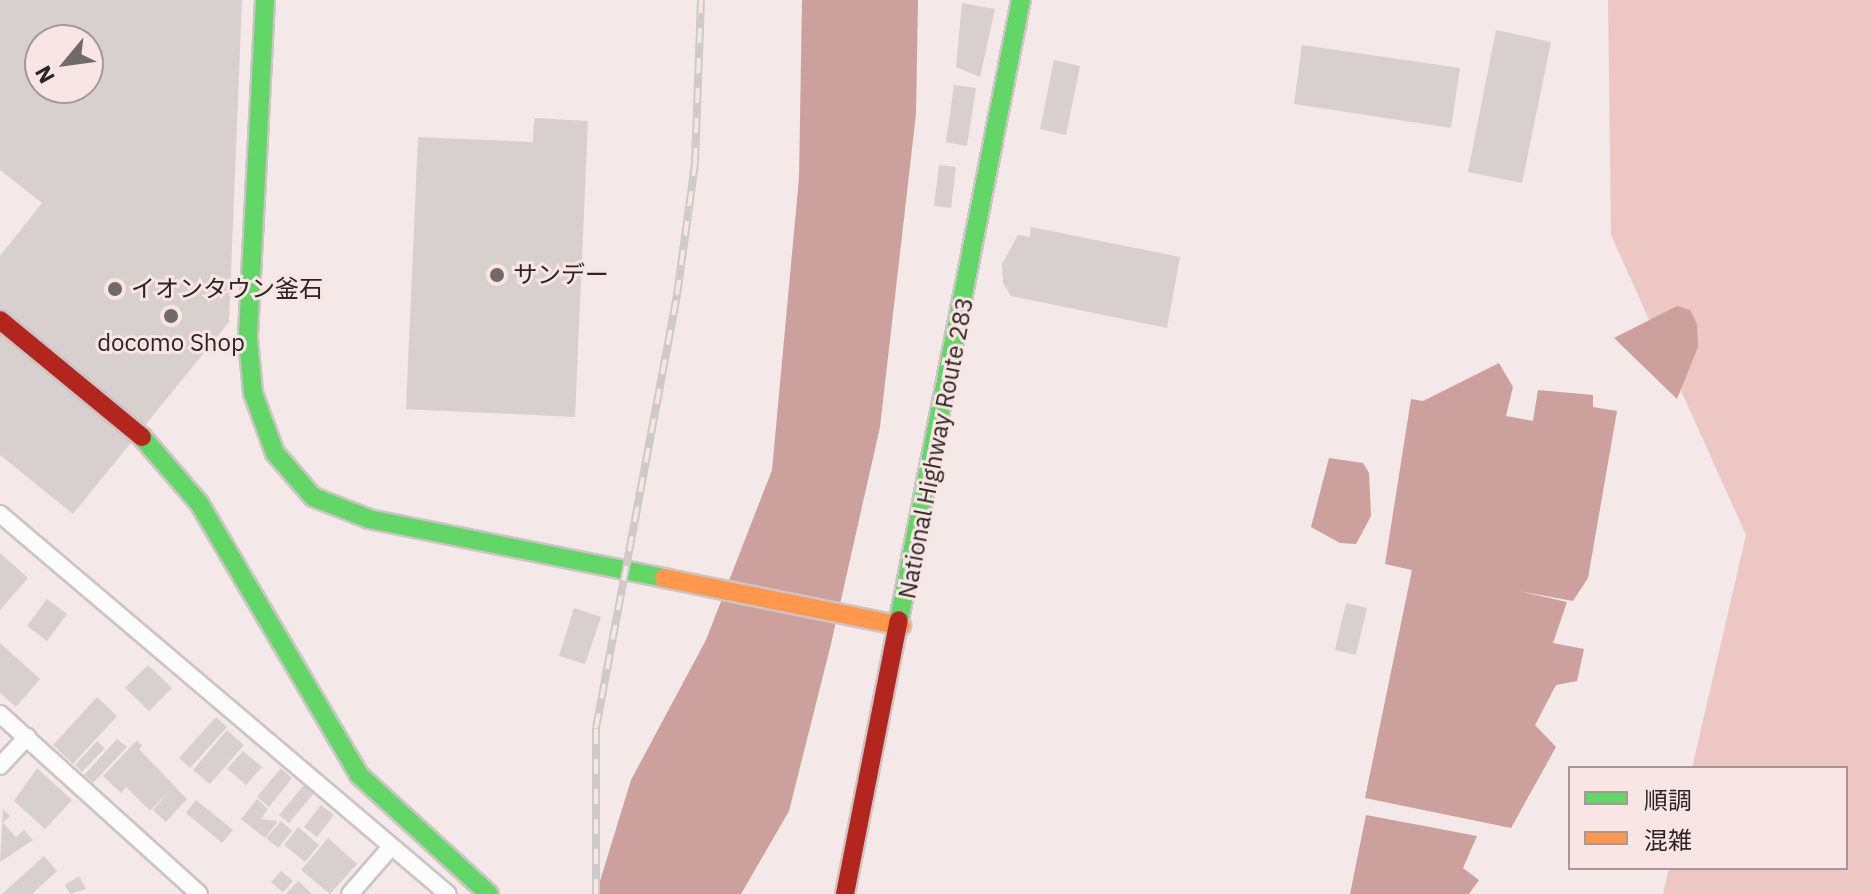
<!DOCTYPE html>
<html>
<head>
<meta charset="utf-8">
<style>
	body { margin:0 }
	#map { position:relative; width:1872px; height:894px; overflow:hidden; background:#f4e9e8; font-family:"IBM Plex Sans","Noto Sans JP",sans-serif }
	div>[style] { position:absolute }
	.forest>* { inset:0; background:#edc7c4 }
	.water>* { inset:0; background:#cba09d }
	.building>* { inset:0; background:#d8cfcf }
	.roads { filter:drop-shadow(2px 0 #cdc4c4) drop-shadow(-2px 0 #cdc4c4) drop-shadow(0 2px #cdc4c4) drop-shadow(0 -2px #cdc4c4) }
	.street>* { height:16px; margin:-8px; padding:0 8px; transform-origin:8px; border-radius:8px; background:#fdfcfc }
	.fast>* { height:18px; margin:-9px; padding:0 9px; transform-origin:9px; border-radius:9px; background:#63d668 }
	.slow>* { height:18px; margin:-9px; padding:0 9px; transform-origin:9px; border-radius:9px; background:#ff974d }
	.jam>* { height:18px; margin:-9px; padding:0 9px; transform-origin:9px; border-radius:9px; background:#b3261e }
	.rail>* { height:8px; margin-top:-4px; transform-origin:0; background:repeating-linear-gradient(90deg,#f9e5e3 0 15px,#cdcaca 0 30px); box-sizing:border-box; border-block:2px solid #cdcaca }
	.dots>* { width:22px; height:22px; translate:-50% -50%; box-sizing:border-box; border:4px solid #f9e5e3; border-radius:50% }
	span { translate:-50% -50%; white-space:nowrap; text-align:center; line-height:1.15; -webkit-text-stroke:6px #f9e5e3; paint-order:stroke }
	.poi-label { font-size:24px; color:#2c2524 }
	.left { translate:0 -50%; text-align:left }
	.street-label { font-size:24px; color:#2c2524 }
	.legend { position:absolute; left:1568px; top:766px; width:280px; height:104px; box-sizing:border-box; background:#f9e5e3; border:2px solid #a79897; margin:0; padding:10px 14px; list-style:none; font-size:24px; color:#2c2524 }
	.legend li { display:flex; align-items:center; gap:16px; height:40px }
	.legend b { width:40px; border:2px solid #a79897 }
	.north { position:absolute; left:24px; top:24px; width:80px; height:80px; box-sizing:border-box; background:#f9e5e3; border:2px solid #a79897; border-radius:50%; rotate:241deg; font-size:22px; font-weight:700; line-height:32px; text-align:center; color:#2c2524 }
	.north::after { content:''; display:block; margin:auto; width:28px; height:36px; background:#726a69; clip-path:polygon(50% 0,100% 100%,50% 72%,0 100%) }
</style>
</head>
<body>
<div id="map">
	<div class="forest">
		<i style="clip-path:polygon(1608px 0,1872px 0,1872px 894px,1663px 894px,1669px 868px,1846px 868px,1846px 768px,1692px 768px,1746px 535px,1611px 235px)"></i>
	</div>
	<div class="water">
		<i style="clip-path:polygon(802px 0,918px 0,916px 114px,880px 427px,831px 644px,789px 811px,741px 894px,596px 894px,631px 780px,706px 640px,772px 470px,799px 178px)"></i>
		<i style="clip-path:polygon(1677px 306px,1690px 310px,1697px 324px,1698px 347px,1677px 399px,1614px 338px)"></i>
		<i style="clip-path:polygon(1499px 363px,1513px 387px,1506px 416px,1533px 421px,1538px 390px,1593px 395px,1593px 407px,1617px 411px,1588px 578px,1573px 601px,1519px 591px,1567px 602px,1553px 643px,1584px 649px,1577px 681px,1556px 685px,1535px 725px,1556px 747px,1511px 828px,1365px 798px,1412px 570px,1385px 564px,1411px 399px,1423px 401px)"></i>
		<i style="clip-path:polygon(1329px 458px,1363px 463px,1369px 473px,1371px 516px,1356px 544px,1340px 543px,1311px 527px)"></i>
		<i style="clip-path:polygon(1366px 815px,1477px 836px,1463px 868px,1479px 880px,1469px 894px,1350px 894px)"></i>
	</div>
	<div class="building">
		<i style="clip-path:polygon(evenodd,0 0,242px 0,229px 322px,73px 514px,0 455px,0 256px,42px 203px,0 170px,0 0,40px 40px,88px 40px,88px 88px,40px 88px,40px 40px)"></i>
		<i style="clip-path:polygon(962px 3px,995px 9px,980px 77px,956px 67px)"></i>
		<i style="clip-path:polygon(1496px 30px,1551px 42px,1522px 183px,1468px 172px)"></i>
		<i style="clip-path:polygon(1302px 45px,1460px 68px,1451px 128px,1294px 104px)"></i>
		<i style="clip-path:polygon(1054px 60px,1080px 66px,1066px 135px,1040px 129px)"></i>
		<i style="clip-path:polygon(954px 85px,976px 88px,967px 146px,946px 142px)"></i>
		<i style="clip-path:polygon(534px 118px,588px 121px,575px 417px,406px 409px,418px 137px,533px 142px)"></i>
		<i style="clip-path:polygon(939px 165px,956px 167px,951px 208px,934px 206px)"></i>
		<i style="clip-path:polygon(1031px 227px,1180px 257px,1167px 328px,1011px 296px,1003px 283px,1002px 264px,1018px 235px,1030px 237px)"></i>
		<i style="clip-path:polygon(0 553px,28px 578px,0 610px)"></i>
		<i style="clip-path:polygon(47px 599px,67px 614px,47px 641px,27px 626px)"></i>
		<i style="clip-path:polygon(1346px 603px,1367px 608px,1356px 655px,1335px 650px)"></i>
		<i style="clip-path:polygon(574px 608px,601px 617px,585px 664px,559px 656px)"></i>
		<i style="clip-path:polygon(0 643px,40px 679px,16px 707px,0 693px)"></i>
		<i style="clip-path:polygon(148px 665px,172px 688px,149px 711px,125px 688px)"></i>
		<i style="clip-path:polygon(97px 697px,117px 716px,73px 764px,53px 745px)"></i>
		<i style="clip-path:polygon(216px 717px,227px 727px,190px 768px,179px 758px)"></i>
		<i style="clip-path:polygon(227px 730px,244px 745px,210px 784px,193px 770px)"></i>
		<i style="clip-path:polygon(117px 739px,127px 747px,93px 783px,84px 775px)"></i>
		<i style="clip-path:polygon(137px 740px,142px 746px,139px 749px,187px 799px,166px 822px,153px 810px,169px 791px,150px 811px,126px 787px,121px 793px,103px 776px)"></i>
		<i style="clip-path:polygon(97px 741px,105px 748px,82px 772px,75px 765px)"></i>
		<i style="clip-path:polygon(243px 751px,262px 767px,246px 785px,227px 769px)"></i>
		<i style="clip-path:polygon(37px 768px,72px 800px,45px 829px,14px 801px)"></i>
		<i style="clip-path:polygon(281px 768px,292px 778px,269px 807px,257px 797px)"></i>
		<i style="clip-path:polygon(304px 785px,314px 793px,289px 823px,279px 815px)"></i>
		<i style="clip-path:polygon(257px 799px,268px 809px,261px 819px,278px 821px,265px 838px,241px 819px)"></i>
		<i style="clip-path:polygon(196px 800px,233px 830px,222px 843px,186px 813px)"></i>
		<i style="clip-path:polygon(321px 805px,334px 815px,317px 837px,304px 827px)"></i>
		<i style="clip-path:polygon(3px 809px,10px 816px,3px 823px,16px 837px,24px 830px,33px 840px,0 862px)"></i>
		<i style="clip-path:polygon(281px 821px,292px 831px,278px 848px,266px 838px)"></i>
		<i style="clip-path:polygon(298px 827px,319px 845px,305px 862px,284px 845px)"></i>
		<i style="clip-path:polygon(328px 838px,357px 864px,330px 894px,301px 870px)"></i>
		<i style="clip-path:polygon(44px 856px,57px 871px,32px 894px,2px 894px)"></i>
		<i style="clip-path:polygon(281px 871px,293px 881px,283px 892px,271px 882px)"></i>
		<i style="clip-path:polygon(79px 876px,86px 889px,70px 894px,65px 885px)"></i>
		<i style="clip-path:polygon(298px 881px,312px 894px,286px 894px)"></i>
	</div>
	<div class="roads">
		<div class="street">
			<i style="left:0;top:514px;width:587px;rotate:40.31deg"></i>
			<i style="left:0;top:714px;width:268px;rotate:42.1deg"></i>
			<i style="left:0;top:766px;width:40px;rotate:-47deg"></i>
			<i style="left:350px;top:894px;width:61px;rotate:-49deg"></i>
		</div>
		<div class="fast">
			<i style="left:265px;top:0;width:339px;rotate:92.9deg"></i>
			<i style="left:248px;top:339px;width:54px;rotate:84.7deg"></i>
			<i style="left:253px;top:393px;width:64px;rotate:69.9deg"></i>
			<i style="left:275px;top:453px;width:58px;rotate:49.2deg"></i>
			<i style="left:313px;top:497px;width:60px;rotate:21.4deg"></i>
			<i style="left:369px;top:519px;width:301px;rotate:11.3deg"></i>
			<i style="left:142px;top:437px;width:87px;rotate:49.2deg"></i>
			<i style="left:199px;top:503px;width:316px;rotate:59.5deg"></i>
			<i style="left:359px;top:775px;width:176px;rotate:42.5deg"></i>
			<i style="left:899px;top:620px;width:632px;rotate:-78.87deg"></i>
		</div>
		<div class="slow">
			<i style="left:664px;top:578px;width:242px;rotate:11.4deg"></i>
		</div>
		<div class="jam">
			<i style="left:0;top:320px;width:184px;rotate:39.5deg"></i>
			<i style="left:845px;top:894px;width:279px;rotate:-78.9deg"></i>
		</div>
	</div>
	<div class="rail">
		<i style="left:596px;top:894px;width:166px;rotate:-90deg"></i>
		<i style="left:596px;top:728px;width:441px;rotate:-79.4deg"></i>
		<i style="left:677px;top:295px;width:133px;rotate:-82.2deg"></i>
		<i style="left:695px;top:163px;width:163px;rotate:-87.9deg"></i>
	</div>
	<div class="dots">
		<i style="left:497px;top:275px;background:#726a69"></i>
		<i style="left:115px;top:289px;background:#726a69"></i>
		<i style="left:171px;top:316px;background:#726a69"></i>
	</div>
	<div class="poi-label">
		<span class="left" style="left:513px;top:275px">サンデー</span>
		<span class="left" style="left:131px;top:289px">イオンタウン釜石</span>
		<span style="left:171px;top:343px">docomo Shop</span>
	</div>
	<div class="street-label">
		<span style="left:936px;top:448px;rotate:-79deg">National Highway Route 283</span>
	</div>
	<ul class="legend">
	<li><b style="height:10px;background:#63d668"></b>順調</li>
	<li><b style="height:10px;background:#ff974d"></b>混雑</li>
	</ul>
	<div class="north">N</div>
</div>
</body>
</html>
